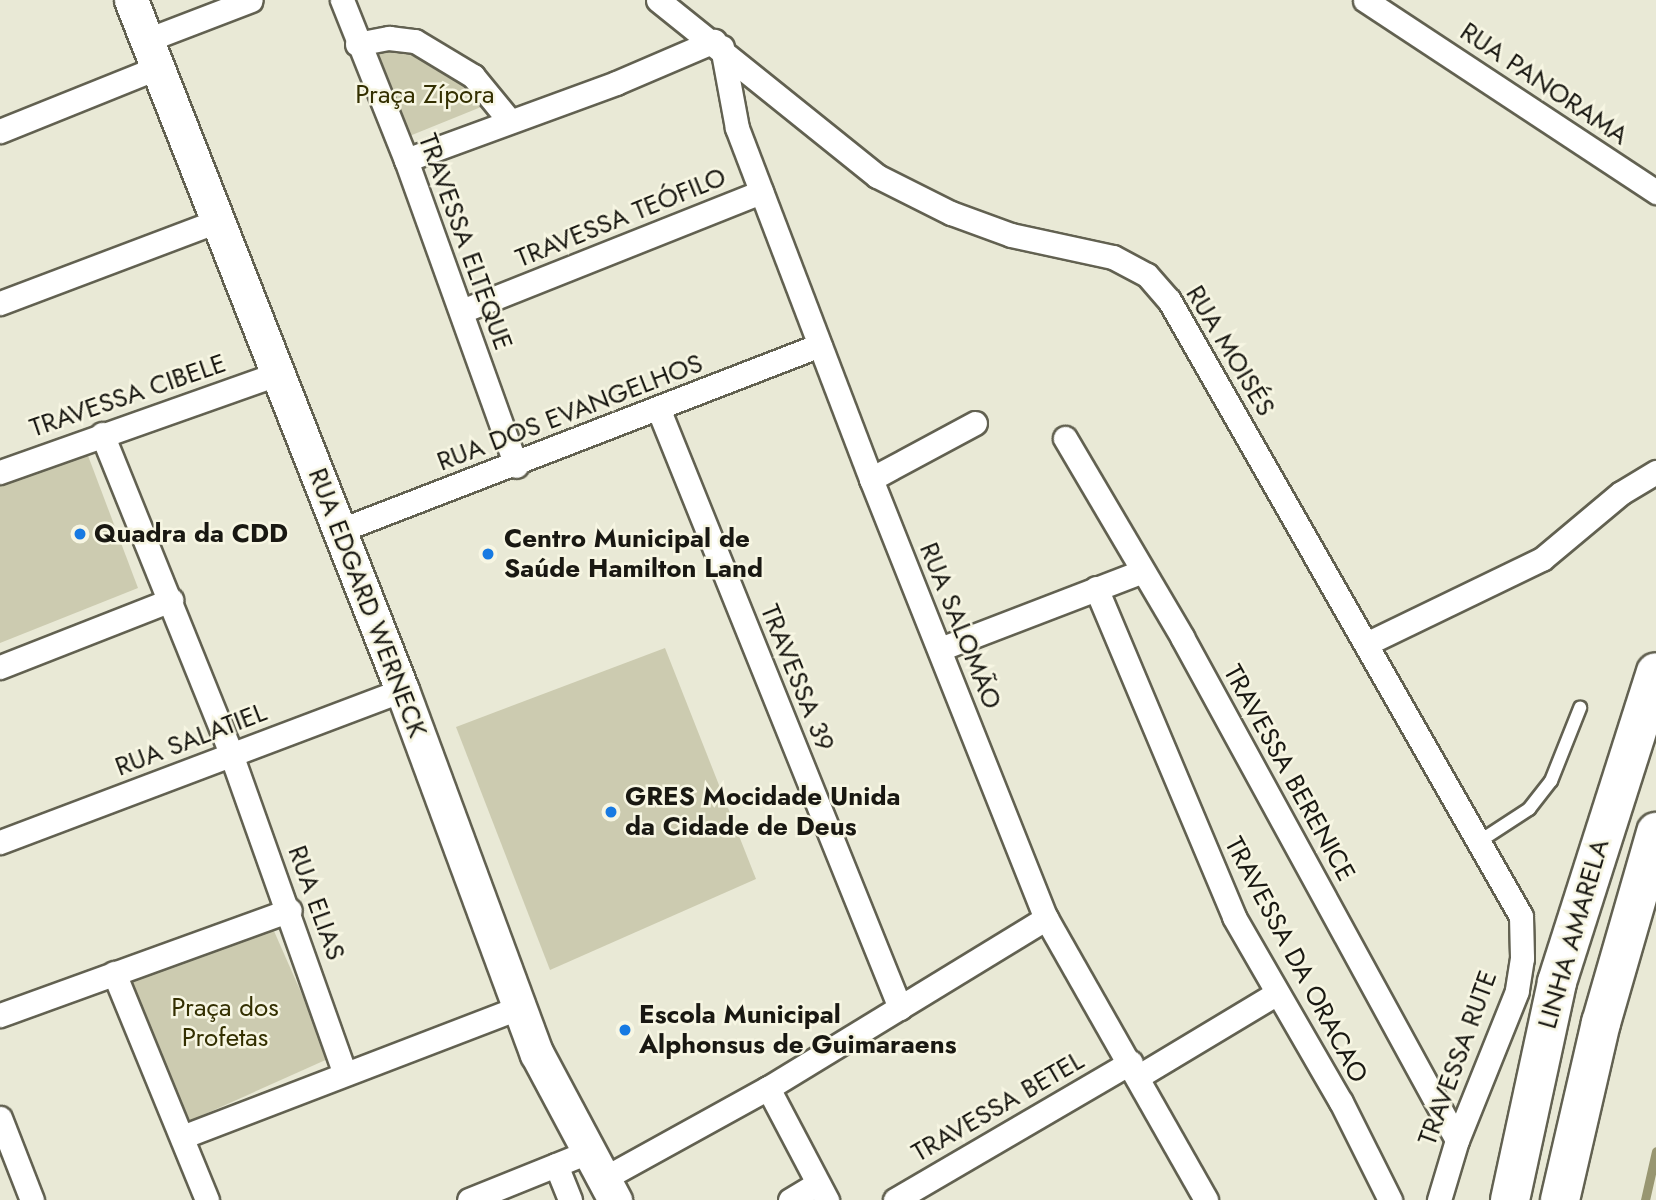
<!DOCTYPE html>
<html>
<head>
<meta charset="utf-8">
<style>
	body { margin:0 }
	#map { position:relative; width:1656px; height:1200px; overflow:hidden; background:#e9e9d6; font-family:Jost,sans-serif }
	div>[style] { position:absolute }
	.green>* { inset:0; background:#cccbb0 }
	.stream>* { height:9px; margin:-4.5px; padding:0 4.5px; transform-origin:4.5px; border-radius:4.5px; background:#989671 }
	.roads { filter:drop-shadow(2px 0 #626151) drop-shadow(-2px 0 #626151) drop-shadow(0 2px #626151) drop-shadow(0 -2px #626151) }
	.service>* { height:12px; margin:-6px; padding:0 6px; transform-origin:6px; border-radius:6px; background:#fff }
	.minor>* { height:23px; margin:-11.5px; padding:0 11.5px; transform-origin:11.5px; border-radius:11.5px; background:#fff }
	.secondary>* { height:33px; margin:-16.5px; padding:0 16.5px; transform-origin:16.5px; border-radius:16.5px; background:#fff }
	.motorway>* { height:38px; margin:-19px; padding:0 19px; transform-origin:19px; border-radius:19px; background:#fff }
	.dots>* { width:19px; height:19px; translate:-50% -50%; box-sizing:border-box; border:4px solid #f7f6e3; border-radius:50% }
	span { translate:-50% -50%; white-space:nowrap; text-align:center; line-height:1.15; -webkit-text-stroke:5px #f7f6e3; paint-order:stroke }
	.street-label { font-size:26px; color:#191812 }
	.park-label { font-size:26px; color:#332f00 }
	.poi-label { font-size:26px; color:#191812; font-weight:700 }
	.left { translate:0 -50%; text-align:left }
</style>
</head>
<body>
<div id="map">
	<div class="green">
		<i style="clip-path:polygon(401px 51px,428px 57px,486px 105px,407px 137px,376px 52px)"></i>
		<i style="clip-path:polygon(87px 453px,138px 588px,0 643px,0 482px)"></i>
		<i style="clip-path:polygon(665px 648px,756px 879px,550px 970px,456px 727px)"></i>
		<i style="clip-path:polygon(270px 922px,330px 1058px,183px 1124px,125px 980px)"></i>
	</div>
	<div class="stream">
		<i style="left:1645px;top:1200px;width:50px;rotate:-77.3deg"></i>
	</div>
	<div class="roads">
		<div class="service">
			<i style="left:1480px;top:841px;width:59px;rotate:-33.1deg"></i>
			<i style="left:1529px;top:809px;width:36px;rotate:-52deg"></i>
			<i style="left:1551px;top:781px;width:79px;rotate:-68.3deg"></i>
		</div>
		<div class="minor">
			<i style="left:342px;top:0;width:172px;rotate:68.2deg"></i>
			<i style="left:406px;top:160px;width:325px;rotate:70.2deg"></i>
			<i style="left:658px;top:0;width:281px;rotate:38.8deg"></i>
			<i style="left:877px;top:176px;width:83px;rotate:26.6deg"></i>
			<i style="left:951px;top:213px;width:64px;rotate:20.1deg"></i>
			<i style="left:1011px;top:235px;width:104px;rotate:12.2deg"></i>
			<i style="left:1113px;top:257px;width:38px;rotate:28deg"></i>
			<i style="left:1147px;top:275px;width:33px;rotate:49deg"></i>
			<i style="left:1169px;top:300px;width:709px;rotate:60.26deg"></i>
			<i style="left:1521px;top:916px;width:42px;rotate:88.6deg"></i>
			<i style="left:1522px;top:958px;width:33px;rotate:99deg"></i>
			<i style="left:1517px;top:991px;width:161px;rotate:111.9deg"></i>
			<i style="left:1457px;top:1140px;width:63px;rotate:106.7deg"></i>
			<i style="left:1365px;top:0;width:349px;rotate:33.4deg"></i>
			<i style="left:147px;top:40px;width:111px;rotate:-21deg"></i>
			<i style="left:357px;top:44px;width:33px;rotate:-11deg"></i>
			<i style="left:389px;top:38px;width:26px;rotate:7deg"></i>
			<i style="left:415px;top:41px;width:68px;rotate:31.1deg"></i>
			<i style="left:473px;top:76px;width:57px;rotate:50.7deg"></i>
			<i style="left:722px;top:47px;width:82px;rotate:79.5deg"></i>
			<i style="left:737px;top:128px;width:376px;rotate:69.1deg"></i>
			<i style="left:871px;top:479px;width:473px;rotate:68.3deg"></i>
			<i style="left:1046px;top:918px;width:324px;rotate:60.4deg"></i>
			<i style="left:0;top:131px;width:171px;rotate:-21.9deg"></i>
			<i style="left:406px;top:160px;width:224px;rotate:-20.1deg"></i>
			<i style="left:616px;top:83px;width:107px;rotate:-23.2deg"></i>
			<i style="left:0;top:303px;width:232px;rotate:-20.7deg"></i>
			<i style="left:462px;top:311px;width:322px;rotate:-21.7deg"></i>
			<i style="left:658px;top:408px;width:647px;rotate:68.03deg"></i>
			<i style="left:102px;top:434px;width:345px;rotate:68deg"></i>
			<i style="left:231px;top:754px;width:337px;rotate:70.4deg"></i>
			<i style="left:1065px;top:438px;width:231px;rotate:59.5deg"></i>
			<i style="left:1182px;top:637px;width:573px;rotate:61.33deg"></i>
			<i style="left:0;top:472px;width:293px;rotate:-19.5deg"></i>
			<i style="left:871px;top:479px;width:118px;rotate:-28.3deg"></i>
			<i style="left:341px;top:530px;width:513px;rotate:-21.12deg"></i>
			<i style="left:1096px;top:588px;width:357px;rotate:67.2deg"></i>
			<i style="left:1234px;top:917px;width:214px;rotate:60deg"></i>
			<i style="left:1341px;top:1102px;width:110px;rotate:63.4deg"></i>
			<i style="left:1368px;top:643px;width:193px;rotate:-25.8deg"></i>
			<i style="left:1542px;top:559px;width:103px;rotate:-39.9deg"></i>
			<i style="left:1621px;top:493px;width:41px;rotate:-31deg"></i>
			<i style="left:940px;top:649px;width:215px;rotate:-21deg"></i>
			<i style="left:0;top:667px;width:184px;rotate:-21.4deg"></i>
			<i style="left:0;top:842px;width:430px;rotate:-20.7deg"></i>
			<i style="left:114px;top:973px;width:245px;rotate:67.7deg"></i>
			<i style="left:0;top:1015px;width:308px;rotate:-19.9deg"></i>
			<i style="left:1139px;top:1076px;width:161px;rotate:-31deg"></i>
			<i style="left:768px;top:1088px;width:127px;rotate:62.2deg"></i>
			<i style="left:0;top:1118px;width:88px;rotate:68.7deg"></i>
			<i style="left:182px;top:1137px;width:363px;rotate:-21deg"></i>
			<i style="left:556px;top:1165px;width:38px;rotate:68deg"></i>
			<i style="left:603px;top:1179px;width:188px;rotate:-28.9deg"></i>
			<i style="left:768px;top:1088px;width:326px;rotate:-31.4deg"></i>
			<i style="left:469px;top:1200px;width:128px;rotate:-22deg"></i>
			<i style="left:790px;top:1200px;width:31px;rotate:-31deg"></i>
			<i style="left:895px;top:1200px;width:273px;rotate:-30.3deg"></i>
		</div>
		<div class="secondary">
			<i style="left:131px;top:0;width:741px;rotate:68.56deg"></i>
			<i style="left:402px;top:690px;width:388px;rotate:69.7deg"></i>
			<i style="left:537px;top:1054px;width:166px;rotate:61.9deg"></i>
		</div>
		<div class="motorway">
			<i style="left:1510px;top:1200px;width:223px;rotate:-77.8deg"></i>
			<i style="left:1557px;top:982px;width:325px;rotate:-72.3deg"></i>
			<i style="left:1560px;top:1200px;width:182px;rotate:-77deg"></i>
			<i style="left:1601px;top:1023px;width:199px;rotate:-73.9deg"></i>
		</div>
	</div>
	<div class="dots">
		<i style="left:80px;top:534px;background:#177ae2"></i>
		<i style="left:488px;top:554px;background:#177ae2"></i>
		<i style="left:611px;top:812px;background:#177ae2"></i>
		<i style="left:625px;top:1030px;background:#177ae2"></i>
	</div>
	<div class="street-label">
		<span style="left:1544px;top:84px;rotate:34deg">RUA PANORAMA</span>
		<span style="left:621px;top:218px;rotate:-22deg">TRAVESSA TEÓFILO</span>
		<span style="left:465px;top:242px;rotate:70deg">TRAVESSA ELTEQUE</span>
		<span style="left:1230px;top:351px;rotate:59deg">RUA MOISÉS</span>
		<span style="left:128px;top:396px;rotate:-19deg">TRAVESSA CIBELE</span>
		<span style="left:570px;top:413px;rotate:-21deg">RUA DOS EVANGELHOS</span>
		<span style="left:367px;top:603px;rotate:69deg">RUA EDGARD WERNECK</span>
		<span style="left:960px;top:626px;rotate:68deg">RUA SALOMÃO</span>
		<span style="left:797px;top:678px;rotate:68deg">TRAVESSA 39</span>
		<span style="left:191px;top:740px;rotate:-21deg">RUA SALATIEL</span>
		<span style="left:1289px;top:773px;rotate:61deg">TRAVESSA BERENICE</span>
		<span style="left:316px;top:903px;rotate:70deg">RUA ELIAS</span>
		<span style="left:1574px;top:934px;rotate:-74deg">LINHA AMARELA</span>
		<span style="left:1296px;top:960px;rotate:62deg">TRAVESSA DA ORACAO</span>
		<span style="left:1458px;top:1058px;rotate:-70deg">TRAVESSA RUTE</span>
		<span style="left:998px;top:1107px;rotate:-30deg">TRAVESSA BETEL</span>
	</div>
	<div class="park-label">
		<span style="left:425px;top:95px">Praça Zípora</span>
		<span style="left:225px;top:1023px">Praça dos<br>Profetas</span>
	</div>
	<div class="poi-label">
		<span class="left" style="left:94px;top:534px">Quadra da CDD</span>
		<span class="left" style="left:504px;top:554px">Centro Municipal de<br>Saúde Hamilton Land</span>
		<span class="left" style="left:625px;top:812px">GRES Mocidade Unida<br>da Cidade de Deus</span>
		<span class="left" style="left:639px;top:1030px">Escola Municipal<br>Alphonsus de Guimaraens</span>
	</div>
</div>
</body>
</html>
